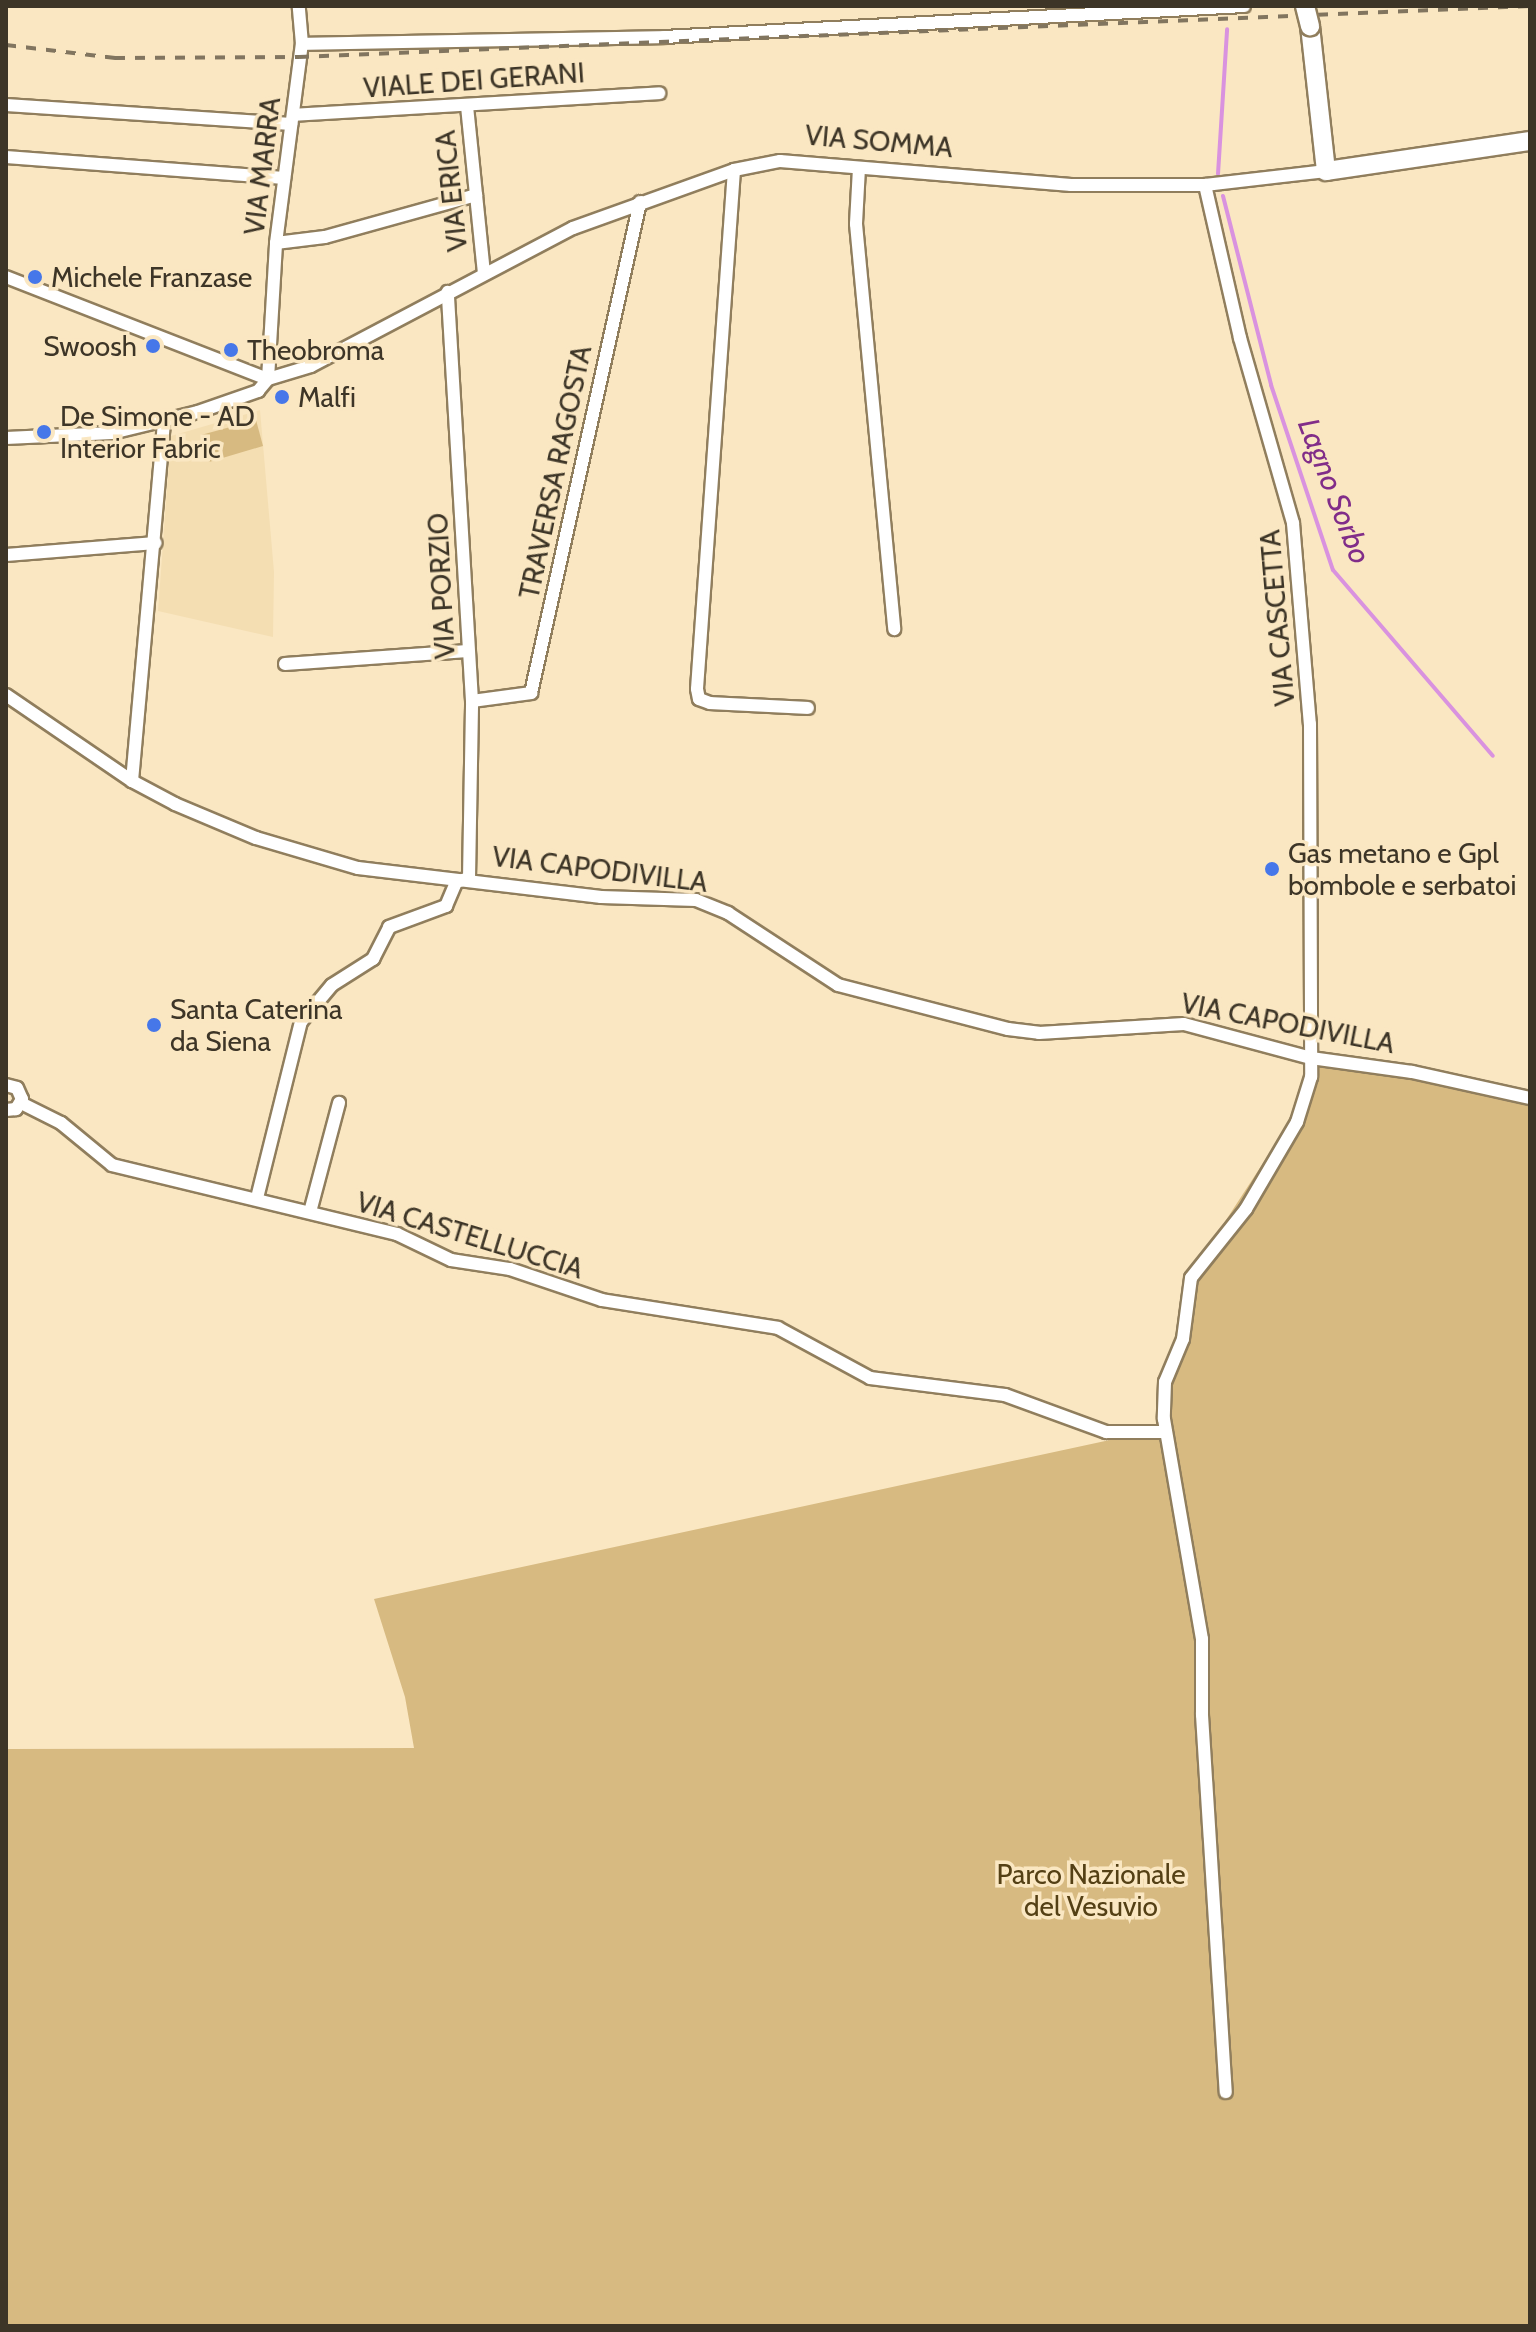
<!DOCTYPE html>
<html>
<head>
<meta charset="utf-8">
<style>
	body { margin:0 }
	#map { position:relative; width:1536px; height:2332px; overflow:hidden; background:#fae7c2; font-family:Cabin,sans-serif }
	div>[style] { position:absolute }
	.built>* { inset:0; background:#f4deb2 }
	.green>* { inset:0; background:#d7ba81 }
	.stream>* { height:4px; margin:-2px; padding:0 2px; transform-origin:2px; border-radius:2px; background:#d992df }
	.roads { filter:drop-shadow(2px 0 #907e5d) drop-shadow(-2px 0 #907e5d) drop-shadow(0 2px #907e5d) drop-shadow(0 -2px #907e5d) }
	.minor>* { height:12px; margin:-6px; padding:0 6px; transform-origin:6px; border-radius:6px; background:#fff }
	.secondary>* { height:18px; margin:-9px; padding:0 9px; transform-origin:9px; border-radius:9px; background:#fff }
	.rail>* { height:4px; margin-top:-2px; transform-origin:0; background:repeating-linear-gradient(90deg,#81755f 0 10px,transparent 0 20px) }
	.bridges { filter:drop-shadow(2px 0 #907e5d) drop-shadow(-2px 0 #907e5d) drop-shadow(0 2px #907e5d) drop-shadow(0 -2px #907e5d) }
	.secondary-bridge>* { height:18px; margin:-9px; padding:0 9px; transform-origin:9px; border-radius:9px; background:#fff }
	.dots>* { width:22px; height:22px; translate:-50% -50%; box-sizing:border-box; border:4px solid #fae7c2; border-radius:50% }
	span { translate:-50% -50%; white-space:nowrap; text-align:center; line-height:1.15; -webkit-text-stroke:7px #fae7c2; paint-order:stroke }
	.street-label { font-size:28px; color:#3d3527 }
	.poi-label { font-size:28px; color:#3d3527 }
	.left { translate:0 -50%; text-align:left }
	.right { translate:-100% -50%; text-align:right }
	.park-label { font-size:28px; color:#544015 }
	.water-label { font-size:30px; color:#812d89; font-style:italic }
	.frame { position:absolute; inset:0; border:8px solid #3d3527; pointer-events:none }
</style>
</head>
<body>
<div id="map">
	<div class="built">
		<i style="clip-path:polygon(260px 410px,274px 572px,273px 637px,158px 611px,171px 436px)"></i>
	</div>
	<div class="green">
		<i style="clip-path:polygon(256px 420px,263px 446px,209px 462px,201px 435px)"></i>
		<i style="clip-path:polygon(1318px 1052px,1530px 1093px,1530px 2326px,6px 2326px,6px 1749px,414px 1748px,405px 1697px,374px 1599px,1147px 1432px,1157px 1425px,1159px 1401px,1202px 1257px,1289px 1123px)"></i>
	</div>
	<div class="stream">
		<i style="left:1218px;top:174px;width:145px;rotate:-86.4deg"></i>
		<i style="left:1223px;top:196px;width:195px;rotate:75.7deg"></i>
		<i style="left:1271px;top:385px;width:195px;rotate:71.5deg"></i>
		<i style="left:1333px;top:570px;width:245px;rotate:49.3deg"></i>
	</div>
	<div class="roads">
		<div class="minor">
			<i style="left:302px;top:44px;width:362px;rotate:-1.1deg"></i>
			<i style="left:664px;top:37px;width:581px;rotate:-3.06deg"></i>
			<i style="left:6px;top:105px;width:286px;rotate:3.8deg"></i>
			<i style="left:467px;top:106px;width:167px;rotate:84.2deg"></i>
			<i style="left:293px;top:115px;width:367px;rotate:-3.4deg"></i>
			<i style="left:6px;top:157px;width:279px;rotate:4.3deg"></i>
			<i style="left:859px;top:168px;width:56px;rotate:93.1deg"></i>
			<i style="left:856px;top:224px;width:407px;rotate:84.6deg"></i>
			<i style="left:734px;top:170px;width:520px;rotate:94.08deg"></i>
			<i style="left:697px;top:689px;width:10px;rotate:79deg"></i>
			<i style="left:699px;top:699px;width:12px;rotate:20deg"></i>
			<i style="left:710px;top:703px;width:98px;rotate:2.9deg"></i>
			<i style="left:1205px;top:185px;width:157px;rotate:77.1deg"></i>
			<i style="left:1240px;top:338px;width:192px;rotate:74deg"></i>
			<i style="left:1293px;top:523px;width:202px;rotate:85.2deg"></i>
			<i style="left:1310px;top:724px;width:353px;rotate:89.8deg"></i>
			<i style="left:1311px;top:1077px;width:47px;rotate:107.3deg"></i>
			<i style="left:1297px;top:1122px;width:101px;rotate:120.4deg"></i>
			<i style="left:1246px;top:1209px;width:88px;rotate:128.6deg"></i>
			<i style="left:1191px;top:1278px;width:62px;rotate:97.5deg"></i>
			<i style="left:1183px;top:1339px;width:47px;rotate:112.7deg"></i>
			<i style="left:1165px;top:1382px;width:37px;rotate:92deg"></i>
			<i style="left:1164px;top:1419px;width:223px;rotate:80.2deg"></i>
			<i style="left:1202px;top:1639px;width:76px;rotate:90deg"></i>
			<i style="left:1202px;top:1715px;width:378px;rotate:86.4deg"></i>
			<i style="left:276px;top:243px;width:49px;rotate:-7deg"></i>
			<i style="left:325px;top:237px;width:157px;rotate:-15.5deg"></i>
			<i style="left:6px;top:277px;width:281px;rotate:21.3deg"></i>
			<i style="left:268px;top:379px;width:45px;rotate:-16.8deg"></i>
			<i style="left:311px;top:366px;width:296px;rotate:-27.8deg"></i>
			<i style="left:573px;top:228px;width:171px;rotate:-19.8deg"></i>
			<i style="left:734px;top:170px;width:47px;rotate:-11.1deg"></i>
			<i style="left:780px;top:161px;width:292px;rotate:4.7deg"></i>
			<i style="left:1071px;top:185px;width:134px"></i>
			<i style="left:1205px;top:185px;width:122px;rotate:-6.6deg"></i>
			<i style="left:268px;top:379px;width:136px;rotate:-86.6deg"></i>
			<i style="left:276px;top:243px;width:201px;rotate:-82.6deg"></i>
			<i style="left:302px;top:44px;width:38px;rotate:-95deg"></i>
			<i style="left:6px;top:438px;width:106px;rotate:-2.7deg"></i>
			<i style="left:112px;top:433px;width:89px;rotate:-13.7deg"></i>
			<i style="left:198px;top:412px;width:64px;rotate:-19.3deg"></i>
			<i style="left:258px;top:391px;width:16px;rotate:-50deg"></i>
			<i style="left:6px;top:555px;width:150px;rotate:-4.6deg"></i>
			<i style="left:285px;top:664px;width:183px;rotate:-4.1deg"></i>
			<i style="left:6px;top:695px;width:153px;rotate:34.3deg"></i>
			<i style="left:132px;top:781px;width:49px;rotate:28.1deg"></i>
			<i style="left:175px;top:804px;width:88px;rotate:22.8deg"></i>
			<i style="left:256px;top:838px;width:106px;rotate:16.4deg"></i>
			<i style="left:358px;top:868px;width:245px;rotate:6.8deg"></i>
			<i style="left:601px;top:897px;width:95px;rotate:1.8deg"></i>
			<i style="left:696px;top:900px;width:35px;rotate:22deg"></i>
			<i style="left:728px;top:913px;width:131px;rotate:33.2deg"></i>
			<i style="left:838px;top:985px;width:176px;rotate:14.5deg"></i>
			<i style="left:1008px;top:1029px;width:31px;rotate:7deg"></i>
			<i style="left:1039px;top:1033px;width:145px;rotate:-3.6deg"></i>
			<i style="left:1184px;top:1024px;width:131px;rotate:15deg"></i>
			<i style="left:1311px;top:1058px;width:102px;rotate:7.9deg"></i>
			<i style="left:1412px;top:1072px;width:121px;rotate:12.4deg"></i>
			<i style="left:472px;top:701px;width:60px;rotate:-7.7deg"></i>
			<i style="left:531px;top:693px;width:503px;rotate:-77.48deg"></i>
			<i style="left:132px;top:781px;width:362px;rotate:-84.9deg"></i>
			<i style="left:6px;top:1085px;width:11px;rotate:15deg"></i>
			<i style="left:17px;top:1088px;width:12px;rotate:66deg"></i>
			<i style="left:22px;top:1099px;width:12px;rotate:121deg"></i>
			<i style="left:16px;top:1109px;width:10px;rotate:174deg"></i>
			<i style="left:21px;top:1103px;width:45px;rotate:26.6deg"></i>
			<i style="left:61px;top:1123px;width:66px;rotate:39.5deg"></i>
			<i style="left:112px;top:1165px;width:293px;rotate:13.6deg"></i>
			<i style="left:397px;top:1234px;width:60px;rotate:25.7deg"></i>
			<i style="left:451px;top:1260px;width:60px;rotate:8.7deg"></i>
			<i style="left:510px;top:1269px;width:97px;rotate:18.6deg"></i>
			<i style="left:602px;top:1300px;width:178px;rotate:9deg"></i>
			<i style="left:778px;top:1328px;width:105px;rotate:28.5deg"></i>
			<i style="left:870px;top:1378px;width:136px;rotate:7.2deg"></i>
			<i style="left:1005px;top:1395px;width:108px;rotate:20.1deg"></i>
			<i style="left:1106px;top:1432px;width:60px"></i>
			<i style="left:257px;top:1198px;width:181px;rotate:-76deg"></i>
			<i style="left:301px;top:1022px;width:48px;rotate:-50deg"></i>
			<i style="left:332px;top:985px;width:49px;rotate:-32.4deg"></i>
			<i style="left:373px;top:959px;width:36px;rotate:-63deg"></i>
			<i style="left:389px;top:927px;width:61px;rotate:-20.2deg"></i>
			<i style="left:446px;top:906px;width:26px;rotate:-67deg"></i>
			<i style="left:456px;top:882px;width:14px;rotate:-17deg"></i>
			<i style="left:469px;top:878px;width:177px;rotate:-89deg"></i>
			<i style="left:472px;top:701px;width:410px;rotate:-93.4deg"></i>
			<i style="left:310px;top:1212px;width:113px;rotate:-75.1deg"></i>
		</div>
		<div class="secondary">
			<i style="left:1310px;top:26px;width:146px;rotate:83.7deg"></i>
			<i style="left:1326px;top:171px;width:206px;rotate:-8.4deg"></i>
		</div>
	</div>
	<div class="rail">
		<i style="left:6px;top:45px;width:110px;rotate:6.8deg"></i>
		<i style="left:115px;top:58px;width:184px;rotate:-0.3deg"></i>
		<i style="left:299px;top:57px;width:1232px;rotate:-2.37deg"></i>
	</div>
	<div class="bridges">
		<div class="secondary-bridge">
			<i style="left:1305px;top:6px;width:21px;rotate:76deg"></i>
		</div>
	</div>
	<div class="dots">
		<i style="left:35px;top:277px;background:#4677e9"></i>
		<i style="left:153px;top:346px;background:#4677e9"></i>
		<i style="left:231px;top:350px;background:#4677e9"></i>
		<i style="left:282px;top:397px;background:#4677e9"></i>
		<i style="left:44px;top:432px;background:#4677e9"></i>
		<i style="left:1272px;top:869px;background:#4677e9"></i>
		<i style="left:154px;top:1025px;background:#4677e9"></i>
	</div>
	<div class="street-label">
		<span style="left:474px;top:80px;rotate:-4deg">VIALE DEI GERANI</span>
		<span style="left:879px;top:141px;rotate:5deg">VIA SOMMA</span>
		<span style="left:262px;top:166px;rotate:-83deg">VIA MARRA</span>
		<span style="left:451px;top:191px;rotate:-96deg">VIA ERICA</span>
		<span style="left:555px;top:472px;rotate:-78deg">TRAVERSA RAGOSTA</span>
		<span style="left:441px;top:586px;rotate:-93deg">VIA PORZIO</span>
		<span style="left:1277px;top:618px;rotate:-95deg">VIA CASCETTA</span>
		<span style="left:600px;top:869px;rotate:7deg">VIA CAPODIVILLA</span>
		<span style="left:1288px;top:1023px;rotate:11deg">VIA CAPODIVILLA</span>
		<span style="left:470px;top:1235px;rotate:17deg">VIA CASTELLUCCIA</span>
	</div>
	<div class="poi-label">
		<span class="left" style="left:51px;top:277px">Michele Franzase</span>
		<span class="right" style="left:137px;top:346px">Swoosh</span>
		<span class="left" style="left:247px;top:350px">Theobroma</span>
		<span class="left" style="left:298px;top:397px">Malfi</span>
		<span class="left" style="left:60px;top:432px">De Simone - AD<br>Interior Fabric</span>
		<span class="left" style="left:1288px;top:869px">Gas metano e Gpl<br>bombole e serbatoi</span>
		<span class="left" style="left:170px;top:1025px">Santa Caterina<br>da Siena</span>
	</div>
	<div class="park-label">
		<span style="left:1091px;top:1890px">Parco Nazionale<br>del Vesuvio</span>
	</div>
	<div class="water-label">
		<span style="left:1334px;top:491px;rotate:69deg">Lagno Sorbo</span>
	</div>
	<div class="frame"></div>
</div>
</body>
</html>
